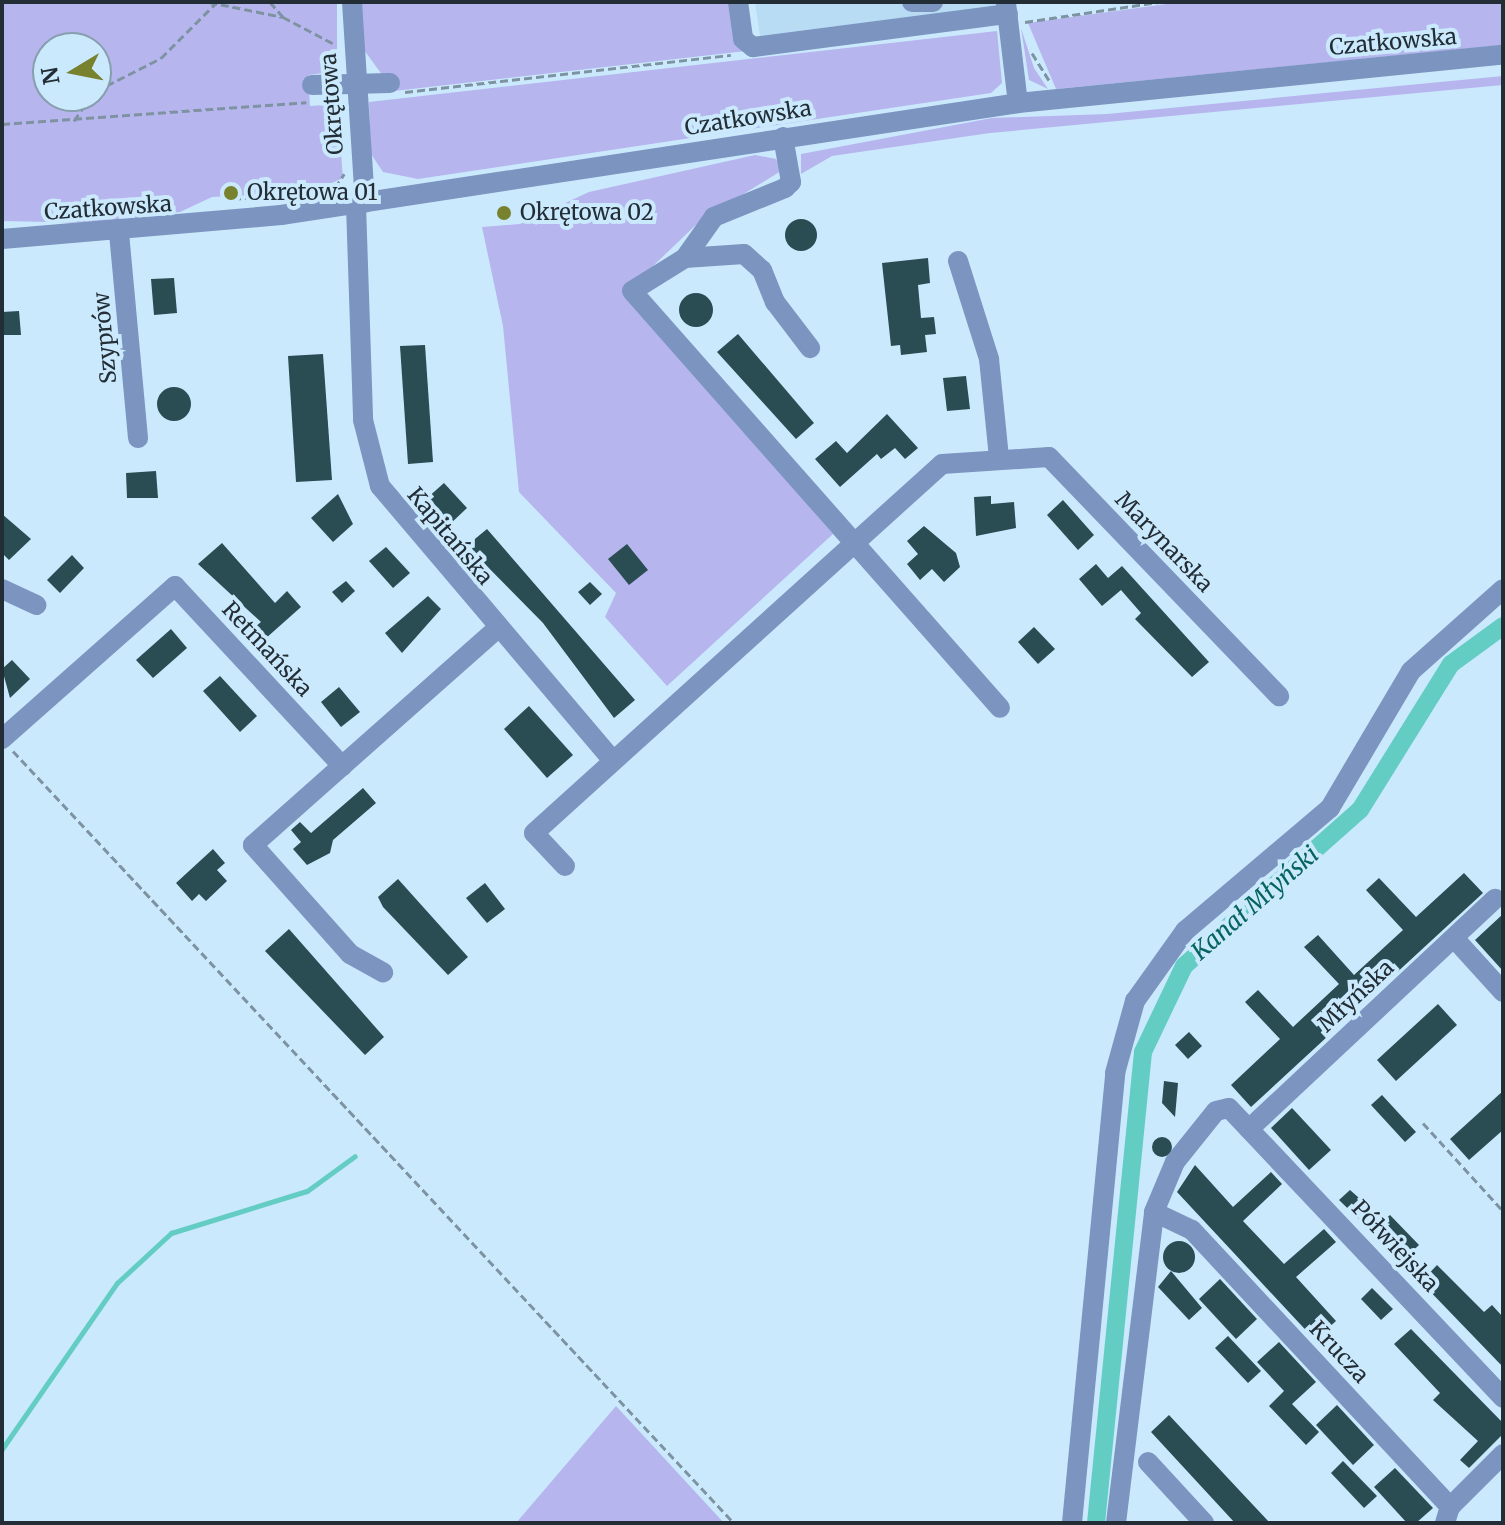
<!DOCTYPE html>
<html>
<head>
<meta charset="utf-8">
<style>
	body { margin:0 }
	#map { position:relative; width:1505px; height:1525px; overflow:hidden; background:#cbe9fd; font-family:Merriweather,serif }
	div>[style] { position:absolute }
	.built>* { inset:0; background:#b8dcf4 }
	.green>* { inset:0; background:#b6b5ee }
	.stream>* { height:5px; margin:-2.5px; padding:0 2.5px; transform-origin:2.5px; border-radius:2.5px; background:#63cdc4 }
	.canal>* { height:18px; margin:-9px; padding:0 9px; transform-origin:9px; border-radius:9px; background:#63cdc4 }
	.building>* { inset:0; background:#2a4c53 }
	.round { border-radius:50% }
	.path>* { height:3px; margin-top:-1.5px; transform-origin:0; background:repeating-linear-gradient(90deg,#7d93a1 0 8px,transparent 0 12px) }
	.minor>* { height:20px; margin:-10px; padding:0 10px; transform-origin:10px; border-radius:10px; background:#7b94c0 }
	.dots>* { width:22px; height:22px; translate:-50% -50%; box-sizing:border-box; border:4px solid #cbe9fd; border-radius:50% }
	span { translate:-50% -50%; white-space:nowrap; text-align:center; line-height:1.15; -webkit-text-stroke:8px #cbe9fd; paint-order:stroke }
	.street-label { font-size:22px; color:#222d35 }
	.poi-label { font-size:22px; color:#222d35 }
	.left { translate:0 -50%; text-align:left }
	.water-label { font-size:24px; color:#06645e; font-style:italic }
	.frame { position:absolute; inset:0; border:4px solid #222d35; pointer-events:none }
	.north { position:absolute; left:32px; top:32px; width:80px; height:80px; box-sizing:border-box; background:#cbe9fd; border:2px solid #879ead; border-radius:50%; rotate:260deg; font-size:22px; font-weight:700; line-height:32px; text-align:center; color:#222d35 }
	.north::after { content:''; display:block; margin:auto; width:28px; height:36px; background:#78812d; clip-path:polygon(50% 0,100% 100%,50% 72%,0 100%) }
</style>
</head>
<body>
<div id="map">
	<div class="built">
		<i style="clip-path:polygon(755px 2px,1022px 2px,760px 36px)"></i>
	</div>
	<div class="green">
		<i style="clip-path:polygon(evenodd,2px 2px,337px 2px,337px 62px,331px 72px,308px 75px,310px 106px,337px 104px,343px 178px,312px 192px,212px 197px,180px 212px,96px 223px,2px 221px,2px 2px,48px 48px,96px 48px,96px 96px,48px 96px,48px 48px)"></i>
		<i style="clip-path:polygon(361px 2px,737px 2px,746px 51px,394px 91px,364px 50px)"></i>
		<i style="clip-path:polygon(1181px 2px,1503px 2px,1503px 45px,1056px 89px,1028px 23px)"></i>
		<i style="clip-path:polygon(1021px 28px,1034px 68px,1048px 89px,1029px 80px)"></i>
		<i style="clip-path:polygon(997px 31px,1002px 83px,991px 93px,418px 179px,383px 172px,371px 154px,369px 102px)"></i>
		<i style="clip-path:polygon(1503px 76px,1503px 85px,990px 133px,832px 156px,801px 174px,801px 154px,992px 118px,1107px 114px)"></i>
		<i style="clip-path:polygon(755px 155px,776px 159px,781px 171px,701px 220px,626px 292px,833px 534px,667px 686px,605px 617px,616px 593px,519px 492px,503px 326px,482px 227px,520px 224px,589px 192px)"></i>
		<i style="clip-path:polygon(616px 1406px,724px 1523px,516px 1523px)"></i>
	</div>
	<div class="stream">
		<i style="left:2px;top:1449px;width:202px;rotate:-55.3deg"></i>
		<i style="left:117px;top:1283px;width:74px;rotate:-42.8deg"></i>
		<i style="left:171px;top:1233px;width:142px;rotate:-17.2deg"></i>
		<i style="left:307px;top:1191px;width:59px;rotate:-36.1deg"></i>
	</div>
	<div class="canal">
		<i style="left:1096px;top:1523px;width:473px;rotate:-84.3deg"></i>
		<i style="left:1143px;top:1052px;width:95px;rotate:-64.5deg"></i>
		<i style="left:1184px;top:966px;width:235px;rotate:-41.6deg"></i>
		<i style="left:1360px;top:810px;width:172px;rotate:-58.1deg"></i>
		<i style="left:1451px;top:664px;width:64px;rotate:-36.2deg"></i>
	</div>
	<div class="building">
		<i class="round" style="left:785px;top:219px;width:32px;height:32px"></i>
		<i style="clip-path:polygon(928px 258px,930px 283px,918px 285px,921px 318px,934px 317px,936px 334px,925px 335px,927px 352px,901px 355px,900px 345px,891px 346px,882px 263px)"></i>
		<i style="clip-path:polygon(174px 278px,177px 313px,154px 315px,151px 279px)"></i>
		<i class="round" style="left:679px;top:293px;width:34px;height:34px"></i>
		<i style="clip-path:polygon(19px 311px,21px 335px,2px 335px,2px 312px)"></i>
		<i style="clip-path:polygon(738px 334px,814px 423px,796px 439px,717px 352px)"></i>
		<i style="clip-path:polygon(425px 345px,433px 462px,408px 464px,400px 346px)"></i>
		<i style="clip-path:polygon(323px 354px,332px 480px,296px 482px,288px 356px)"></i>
		<i style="clip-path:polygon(966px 376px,970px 409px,947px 411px,943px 378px)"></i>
		<i class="round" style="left:157px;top:387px;width:34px;height:34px"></i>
		<i style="clip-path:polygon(887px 414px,918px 448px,905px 459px,895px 448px,881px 459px,877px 454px,840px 487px,815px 459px,836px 441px,847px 453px)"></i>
		<i style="clip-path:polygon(156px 471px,158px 498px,127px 498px,126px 473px)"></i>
		<i style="clip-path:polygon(444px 483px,467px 508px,449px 525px,426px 499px)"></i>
		<i style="clip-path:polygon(338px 494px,353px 524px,333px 542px,311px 518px)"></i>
		<i style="clip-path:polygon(991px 496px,991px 504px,1014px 502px,1016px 528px,976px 536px,974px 497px)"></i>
		<i style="clip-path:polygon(1063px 500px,1094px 535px,1078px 550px,1047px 515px)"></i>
		<i style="clip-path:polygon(2px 514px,31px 539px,9px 560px,2px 553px)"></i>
		<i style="clip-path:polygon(924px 526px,956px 553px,960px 567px,944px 582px,932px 569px,920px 580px,907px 564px,918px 554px,907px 541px)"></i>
		<i style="clip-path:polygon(487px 529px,635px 700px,614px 718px,543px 623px,474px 553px,470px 543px)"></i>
		<i style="clip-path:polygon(222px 543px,275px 603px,287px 591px,301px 607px,265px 639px,255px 627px,261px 622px,198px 564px)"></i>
		<i style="clip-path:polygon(627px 544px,648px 570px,629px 585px,608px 559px)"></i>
		<i style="clip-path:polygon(386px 547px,410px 573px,393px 588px,369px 561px)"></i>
		<i style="clip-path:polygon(72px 555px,84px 568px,60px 593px,47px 580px)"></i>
		<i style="clip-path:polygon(1096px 564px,1108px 578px,1122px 566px,1209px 662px,1192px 677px,1135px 619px,1141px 613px,1121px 590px,1102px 606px,1079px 579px)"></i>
		<i style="clip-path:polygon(346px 581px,355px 591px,342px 603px,332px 592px)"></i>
		<i style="clip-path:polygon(590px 582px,602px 594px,590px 605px,578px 592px)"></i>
		<i style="clip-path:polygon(428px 596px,441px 609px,402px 653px,385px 633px)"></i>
		<i style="clip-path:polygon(1034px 627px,1055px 649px,1038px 664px,1018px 642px)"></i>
		<i style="clip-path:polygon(171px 629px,187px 648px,153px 678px,136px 660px)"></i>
		<i style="clip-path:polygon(12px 660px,30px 679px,10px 698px,2px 669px)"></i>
		<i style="clip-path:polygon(220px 676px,257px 716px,240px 732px,203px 691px)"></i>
		<i style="clip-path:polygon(339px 687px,360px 712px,341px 727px,321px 702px)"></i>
		<i style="clip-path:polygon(529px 706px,573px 755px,547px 778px,504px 729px)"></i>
		<i style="clip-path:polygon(363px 788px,376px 803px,333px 840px,330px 853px,307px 865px,293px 849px,301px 842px,291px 830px,300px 822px,311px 833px)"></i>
		<i style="clip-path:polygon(213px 849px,225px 863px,217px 870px,227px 881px,206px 901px,199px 894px,192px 901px,176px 883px)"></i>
		<i style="clip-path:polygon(1464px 873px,1483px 893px,1251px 1107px,1231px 1085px,1280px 1039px,1245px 1002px,1258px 990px,1293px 1027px,1339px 984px,1304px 947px,1318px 935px,1354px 975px,1403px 930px,1366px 890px,1379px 878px,1416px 917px)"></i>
		<i style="clip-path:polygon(398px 879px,468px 957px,448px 975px,383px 907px,378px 897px)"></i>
		<i style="clip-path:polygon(485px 883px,505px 909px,487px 923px,466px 898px)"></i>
		<i style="clip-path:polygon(1503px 914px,1503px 971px,1475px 940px)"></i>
		<i style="clip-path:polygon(289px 929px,384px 1037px,365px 1055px,265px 951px)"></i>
		<i style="clip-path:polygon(1438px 1004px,1457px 1025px,1396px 1081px,1377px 1060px)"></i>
		<i style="clip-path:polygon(1189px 1032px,1202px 1046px,1188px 1059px,1175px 1045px)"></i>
		<i style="clip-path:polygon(1164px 1081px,1178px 1083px,1175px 1117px,1162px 1103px)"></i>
		<i style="clip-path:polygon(1503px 1091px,1503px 1130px,1469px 1160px,1450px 1139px)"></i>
		<i style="clip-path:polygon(1382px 1095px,1416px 1132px,1405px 1142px,1371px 1105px)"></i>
		<i style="clip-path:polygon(1292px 1108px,1331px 1150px,1309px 1170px,1271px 1128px)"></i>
		<i class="round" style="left:1152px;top:1137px;width:20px;height:20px"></i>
		<i style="clip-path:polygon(1195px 1165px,1233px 1207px,1271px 1172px,1282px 1184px,1243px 1221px,1284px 1264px,1324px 1229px,1336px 1242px,1296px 1277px,1336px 1321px,1315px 1340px,1177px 1192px)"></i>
		<i style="clip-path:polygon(1350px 1190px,1384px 1220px,1390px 1215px,1419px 1245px,1402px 1261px,1339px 1200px)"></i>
		<i class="round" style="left:1163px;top:1241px;width:32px;height:32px"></i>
		<i style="clip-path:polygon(1437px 1265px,1484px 1312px,1492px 1305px,1503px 1317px,1503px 1367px,1421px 1282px)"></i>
		<i style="clip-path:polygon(1171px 1271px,1202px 1308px,1189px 1320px,1158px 1287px)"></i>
		<i style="clip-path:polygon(1220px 1279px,1257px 1319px,1236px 1339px,1199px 1299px)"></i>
		<i style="clip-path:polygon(1372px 1288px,1393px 1309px,1381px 1320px,1361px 1299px)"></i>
		<i style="clip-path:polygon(1411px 1329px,1503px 1423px,1503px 1434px,1469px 1468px,1460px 1460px,1478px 1441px,1433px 1400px,1440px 1393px,1394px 1344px)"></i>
		<i style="clip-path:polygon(1228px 1336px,1261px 1371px,1248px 1383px,1215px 1348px)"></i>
		<i style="clip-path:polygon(1279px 1342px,1316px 1382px,1292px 1404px,1319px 1432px,1306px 1445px,1269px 1406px,1284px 1391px,1257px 1362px)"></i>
		<i style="clip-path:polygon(1337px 1405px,1374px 1445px,1353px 1465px,1316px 1425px)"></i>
		<i style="clip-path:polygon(1169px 1415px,1239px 1490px,1270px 1523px,1235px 1523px,1151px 1432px)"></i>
		<i style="clip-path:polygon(1343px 1461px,1377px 1496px,1364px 1508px,1331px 1473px)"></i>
		<i style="clip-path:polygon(1395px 1468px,1433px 1508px,1416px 1523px,1407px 1523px,1374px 1487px)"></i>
	</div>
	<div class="path">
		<i style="left:209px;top:2px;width:76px;rotate:11.5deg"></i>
		<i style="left:283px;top:17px;width:60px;rotate:27.8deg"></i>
		<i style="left:270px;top:2px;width:20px;rotate:49deg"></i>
		<i style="left:1025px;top:22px;width:135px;rotate:-8.5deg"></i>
		<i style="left:1032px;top:53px;width:32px;rotate:58deg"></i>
		<i style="left:96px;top:91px;width:73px;rotate:-26.9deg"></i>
		<i style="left:161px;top:58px;width:79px;rotate:-45deg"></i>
		<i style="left:405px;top:92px;width:328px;rotate:-6.5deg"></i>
		<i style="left:74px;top:121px;width:30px;rotate:-56deg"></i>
		<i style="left:2px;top:124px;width:305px;rotate:-4.1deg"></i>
		<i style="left:335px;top:188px;width:17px;rotate:-57deg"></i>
		<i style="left:233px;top:199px;width:48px;rotate:-5.9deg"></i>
		<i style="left:13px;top:751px;width:1056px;rotate:46.96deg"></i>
		<i style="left:1423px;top:1123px;width:119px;rotate:47.7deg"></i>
	</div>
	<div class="minor">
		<i style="left:352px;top:2px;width:201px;rotate:86.3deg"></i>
		<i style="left:738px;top:2px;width:37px;rotate:82deg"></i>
		<i style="left:743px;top:39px;width:13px;rotate:39deg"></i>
		<i style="left:753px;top:47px;width:257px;rotate:-7.4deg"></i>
		<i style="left:912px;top:2px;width:21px"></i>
		<i style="left:1006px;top:3px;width:101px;rotate:83.2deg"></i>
		<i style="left:312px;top:85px;width:78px;rotate:-1.5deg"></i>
		<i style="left:783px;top:137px;width:46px;rotate:79.9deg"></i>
		<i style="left:791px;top:182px;width:8px;rotate:135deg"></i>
		<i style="left:785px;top:188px;width:77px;rotate:157.8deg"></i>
		<i style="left:714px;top:217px;width:50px;rotate:125.3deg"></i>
		<i style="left:685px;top:258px;width:62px;rotate:148.1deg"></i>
		<i style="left:632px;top:291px;width:556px;rotate:48.57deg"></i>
		<i style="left:356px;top:205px;width:215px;rotate:88.1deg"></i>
		<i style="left:363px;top:420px;width:68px;rotate:75.6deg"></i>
		<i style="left:380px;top:486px;width:355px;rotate:49.7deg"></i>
		<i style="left:119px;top:233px;width:206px;rotate:84.7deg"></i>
		<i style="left:2px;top:239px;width:280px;rotate:-4.9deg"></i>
		<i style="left:281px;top:215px;width:745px;rotate:-8.64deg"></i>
		<i style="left:1018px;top:103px;width:487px;rotate:-5.7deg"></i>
		<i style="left:685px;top:258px;width:59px;rotate:-3.9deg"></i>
		<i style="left:744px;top:254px;width:24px;rotate:42deg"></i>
		<i style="left:762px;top:270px;width:35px;rotate:68deg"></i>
		<i style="left:775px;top:302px;width:58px;rotate:52.7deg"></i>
		<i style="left:958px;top:261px;width:103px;rotate:72.4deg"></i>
		<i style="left:989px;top:359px;width:100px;rotate:84.2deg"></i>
		<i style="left:2px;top:589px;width:38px;rotate:25deg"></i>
		<i style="left:2px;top:739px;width:231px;rotate:-41.5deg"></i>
		<i style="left:175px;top:586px;width:246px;rotate:47.1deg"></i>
		<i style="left:342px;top:766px;width:207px;rotate:-41.5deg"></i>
		<i style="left:342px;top:766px;width:119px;rotate:138.4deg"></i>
		<i style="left:253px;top:845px;width:146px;rotate:48.3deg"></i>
		<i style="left:350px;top:954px;width:38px;rotate:29deg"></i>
		<i style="left:565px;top:866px;width:45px;rotate:-133.2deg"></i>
		<i style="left:534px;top:833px;width:550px;rotate:-42.13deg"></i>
		<i style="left:942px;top:464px;width:107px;rotate:-3.7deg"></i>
		<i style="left:1049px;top:457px;width:332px;rotate:46.1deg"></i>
		<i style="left:1454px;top:938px;width:73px;rotate:47.8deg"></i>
		<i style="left:1249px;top:1129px;width:337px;rotate:-43.1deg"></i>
		<i style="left:1154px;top:1212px;width:54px;rotate:-67.2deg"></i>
		<i style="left:1175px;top:1162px;width:65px;rotate:-51.2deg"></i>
		<i style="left:1216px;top:1111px;width:13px;rotate:-13deg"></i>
		<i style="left:1229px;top:1108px;width:399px;rotate:46.6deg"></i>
		<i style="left:1148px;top:1462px;width:83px;rotate:47.4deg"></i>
		<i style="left:1072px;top:1523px;width:452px;rotate:-84.5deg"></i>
		<i style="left:1115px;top:1073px;width:75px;rotate:-74.5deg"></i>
		<i style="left:1135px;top:1001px;width:86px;rotate:-54.5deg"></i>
		<i style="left:1185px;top:931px;width:190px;rotate:-40.3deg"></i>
		<i style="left:1330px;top:808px;width:159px;rotate:-59.4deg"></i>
		<i style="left:1411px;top:671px;width:123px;rotate:-41.7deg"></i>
		<i style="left:1116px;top:1523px;width:313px;rotate:-83deg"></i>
		<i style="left:1154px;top:1212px;width:42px;rotate:25.3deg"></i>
		<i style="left:1192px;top:1230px;width:379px;rotate:47deg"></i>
		<i style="left:1445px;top:1523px;width:17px;rotate:-73deg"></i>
		<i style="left:1450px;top:1507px;width:75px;rotate:-45deg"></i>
	</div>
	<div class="dots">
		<i style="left:231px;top:193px;background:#78812d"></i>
		<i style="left:504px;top:213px;background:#78812d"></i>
	</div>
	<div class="street-label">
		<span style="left:1393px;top:42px;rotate:-5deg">Czatkowska</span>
		<span style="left:332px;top:104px;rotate:-94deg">Okrętowa</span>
		<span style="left:748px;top:118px;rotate:-9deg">Czatkowska</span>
		<span style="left:108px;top:208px;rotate:-4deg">Czatkowska</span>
		<span style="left:105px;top:338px;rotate:-95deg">Szyprów</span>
		<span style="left:450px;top:536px;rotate:50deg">Kapitańska</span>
		<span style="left:1164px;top:542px;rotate:46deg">Marynarska</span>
		<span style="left:267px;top:649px;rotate:47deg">Retmańska</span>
		<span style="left:1356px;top:996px;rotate:-43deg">Młyńska</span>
		<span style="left:1395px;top:1246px;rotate:47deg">Półwiejska</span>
		<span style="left:1339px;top:1352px;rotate:47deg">Krucza</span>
	</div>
	<div class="poi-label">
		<span class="left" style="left:247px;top:193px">Okrętowa 01</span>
		<span class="left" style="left:520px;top:213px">Okrętowa 02</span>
	</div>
	<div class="water-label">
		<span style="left:1255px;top:903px;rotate:-41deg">Kanał Młyński</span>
	</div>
	<div class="frame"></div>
	<div class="north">N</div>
</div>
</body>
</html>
